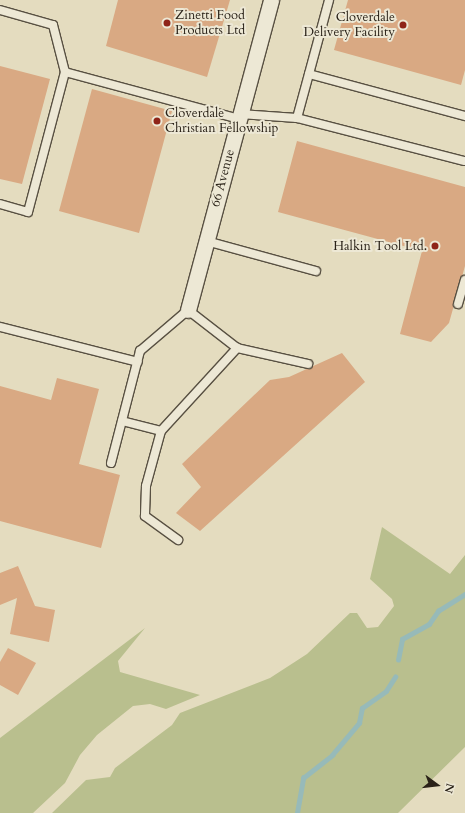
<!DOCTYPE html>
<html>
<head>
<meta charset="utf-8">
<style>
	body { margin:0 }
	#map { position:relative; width:465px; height:813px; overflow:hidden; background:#e4dcbf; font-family:Cardo,serif }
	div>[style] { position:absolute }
	.green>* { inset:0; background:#b9bf8e }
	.stream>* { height:4.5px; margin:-2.25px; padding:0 2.25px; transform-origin:2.25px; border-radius:2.25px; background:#97bab9 }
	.building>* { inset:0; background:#d9a983 }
	.roads { filter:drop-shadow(1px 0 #585042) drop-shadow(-1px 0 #585042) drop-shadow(0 1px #585042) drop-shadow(0 -1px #585042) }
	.service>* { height:8px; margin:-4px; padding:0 4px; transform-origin:4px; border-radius:4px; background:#ede8d5 }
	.minor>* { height:15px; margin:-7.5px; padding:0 7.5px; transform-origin:7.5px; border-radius:7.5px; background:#ede8d5 }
	.dots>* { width:11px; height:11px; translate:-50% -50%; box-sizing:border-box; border:2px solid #ede8d5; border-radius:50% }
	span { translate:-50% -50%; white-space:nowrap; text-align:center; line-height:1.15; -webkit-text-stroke:4px #ede8d5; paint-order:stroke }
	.poi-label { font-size:13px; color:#2a2218 }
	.left { translate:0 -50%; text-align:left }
	.right { translate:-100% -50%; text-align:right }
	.street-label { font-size:13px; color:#2a2218 }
	.north { position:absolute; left:417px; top:765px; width:40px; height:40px; -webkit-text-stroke:3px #ede8d5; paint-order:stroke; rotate:105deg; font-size:11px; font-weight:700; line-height:16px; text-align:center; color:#2a2218 }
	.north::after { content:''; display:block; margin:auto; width:14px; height:18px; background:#2a2218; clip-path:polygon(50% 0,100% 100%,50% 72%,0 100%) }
</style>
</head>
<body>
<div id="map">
	<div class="green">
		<i style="clip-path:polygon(382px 527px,450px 574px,465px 555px,465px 747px,398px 813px,52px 813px,86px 780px,110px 777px,115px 768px,172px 725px,180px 713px,270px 678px,307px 654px,350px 613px,357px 613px,367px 628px,378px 627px,394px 606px,392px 599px,370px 579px)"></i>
		<i style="clip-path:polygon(145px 628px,118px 661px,120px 672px,200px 695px,166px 709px,150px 704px,133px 706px,97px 735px,80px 755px,65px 783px,33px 813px,0 813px,0 738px)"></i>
	</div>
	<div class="stream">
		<i style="left:398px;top:660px;width:21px;rotate:-79deg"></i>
		<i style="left:402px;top:639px;width:31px;rotate:-29deg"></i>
		<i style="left:429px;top:624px;width:16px;rotate:-55deg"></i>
		<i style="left:438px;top:611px;width:32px;rotate:-32deg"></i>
		<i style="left:297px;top:813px;width:36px;rotate:-80deg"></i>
		<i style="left:303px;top:778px;width:37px;rotate:-38deg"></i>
		<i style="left:332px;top:755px;width:42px;rotate:-49.8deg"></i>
		<i style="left:359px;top:723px;width:15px;rotate:-79deg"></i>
		<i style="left:362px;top:708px;width:29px;rotate:-35deg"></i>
		<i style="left:386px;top:691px;width:17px;rotate:-57deg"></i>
	</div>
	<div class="building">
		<i style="clip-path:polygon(118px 0,230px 0,207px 77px,106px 46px)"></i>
		<i style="clip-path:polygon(348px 0,465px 0,465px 70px,461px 85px,334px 50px)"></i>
		<i style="clip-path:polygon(0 66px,50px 79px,22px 184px,0 179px)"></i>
		<i style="clip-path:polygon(92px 89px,172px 111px,139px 233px,59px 211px)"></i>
		<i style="clip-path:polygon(297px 141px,465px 187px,465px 266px,449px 323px,431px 342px,400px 334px,422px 251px,278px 212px)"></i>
		<i style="clip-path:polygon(342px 353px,365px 382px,200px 531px,176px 513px,201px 487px,182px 464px,270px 380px,289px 377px)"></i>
		<i style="clip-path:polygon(57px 378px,99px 389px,79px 464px,120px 475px,101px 548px,0 521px,0 386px,51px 400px)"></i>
		<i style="clip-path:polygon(18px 566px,35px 606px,55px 610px,49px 642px,10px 634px,17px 598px,0 605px,0 573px)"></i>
		<i style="clip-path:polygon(8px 648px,36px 663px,18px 695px,0 685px,0 662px)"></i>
	</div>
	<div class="roads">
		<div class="service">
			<i style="left:0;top:10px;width:55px;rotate:15.8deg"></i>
			<i style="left:53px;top:25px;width:49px;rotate:75.7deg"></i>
			<i style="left:65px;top:72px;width:180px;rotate:15.1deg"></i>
			<i style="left:309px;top:74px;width:162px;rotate:15.1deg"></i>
			<i style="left:240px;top:114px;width:57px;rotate:4deg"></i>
			<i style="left:297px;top:118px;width:173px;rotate:14.4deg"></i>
			<i style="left:297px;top:118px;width:122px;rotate:-74.8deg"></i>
			<i style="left:0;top:204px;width:29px;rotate:16deg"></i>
			<i style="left:28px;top:212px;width:145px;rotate:-75.2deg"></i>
			<i style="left:206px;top:241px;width:114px;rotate:15.3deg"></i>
			<i style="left:458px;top:304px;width:25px;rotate:-74deg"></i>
			<i style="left:0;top:327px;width:142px;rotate:14.2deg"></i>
			<i style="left:122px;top:421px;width:40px;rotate:14.4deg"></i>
			<i style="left:161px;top:431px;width:113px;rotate:-47.5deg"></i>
			<i style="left:161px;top:431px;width:57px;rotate:105.3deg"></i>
			<i style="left:146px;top:486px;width:30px;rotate:92deg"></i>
			<i style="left:145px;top:516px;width:41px;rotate:36deg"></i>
			<i style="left:111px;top:463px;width:116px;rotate:-75.5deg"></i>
			<i style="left:140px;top:351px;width:63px;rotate:-40.5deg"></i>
			<i style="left:188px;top:310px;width:62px;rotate:37.8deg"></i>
			<i style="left:237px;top:348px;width:73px;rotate:12.7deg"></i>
		</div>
		<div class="minor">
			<i style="left:188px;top:310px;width:321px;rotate:-75deg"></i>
		</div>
	</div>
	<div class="dots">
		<i style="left:167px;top:23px;background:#8f2418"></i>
		<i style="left:403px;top:25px;background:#8f2418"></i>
		<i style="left:157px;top:121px;background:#8f2418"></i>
		<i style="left:435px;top:246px;background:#8f2418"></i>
	</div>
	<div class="poi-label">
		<span class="left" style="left:175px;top:23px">Zinetti Food<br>Products Ltd</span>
		<span class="right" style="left:395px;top:25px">Cloverdale<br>Delivery Facility</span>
		<span class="left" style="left:165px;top:121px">Cloverdale<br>Christian Fellowship</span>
		<span class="right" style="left:427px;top:246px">Halkin Tool Ltd.</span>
	</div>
	<div class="street-label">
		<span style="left:223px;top:178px;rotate:-75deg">66 Avenue</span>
	</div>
	<div class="north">N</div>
</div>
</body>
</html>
